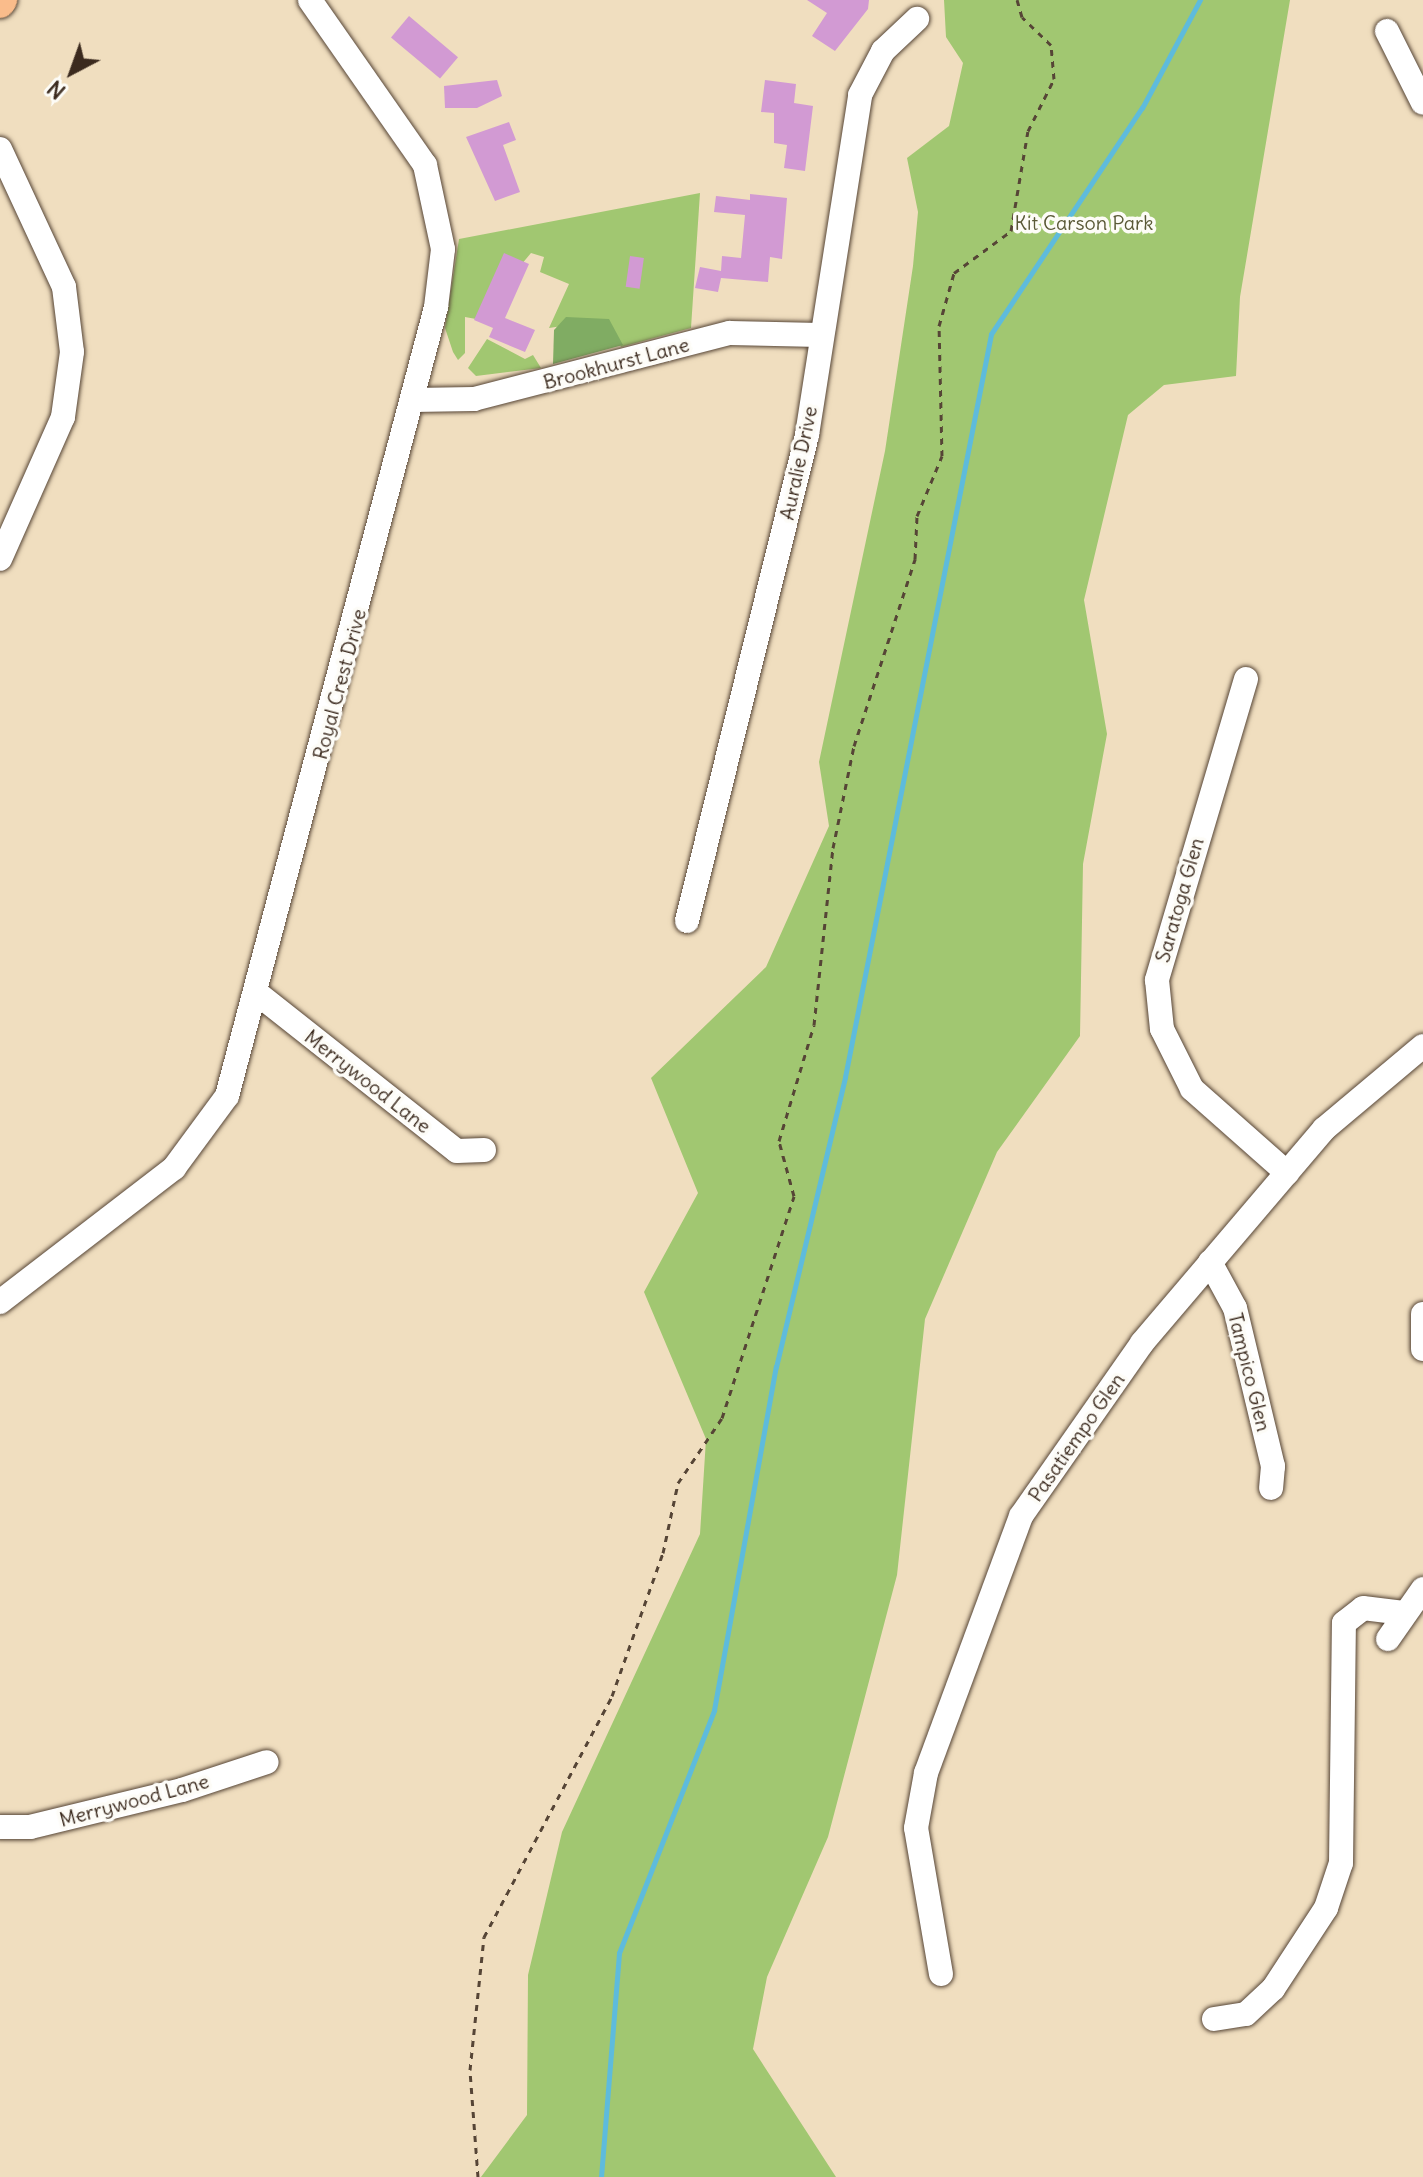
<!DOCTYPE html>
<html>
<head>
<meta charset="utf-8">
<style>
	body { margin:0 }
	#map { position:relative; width:1423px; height:2177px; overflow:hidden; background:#f0debf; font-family:Delius,sans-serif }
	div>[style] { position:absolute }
	.green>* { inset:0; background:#a1c771 }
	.forest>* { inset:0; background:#80ac63 }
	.stream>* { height:5px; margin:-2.5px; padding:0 2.5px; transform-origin:2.5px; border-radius:2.5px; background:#5ebbdc }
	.building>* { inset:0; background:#d29ad3; transform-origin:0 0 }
	.path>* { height:3px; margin-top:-1.5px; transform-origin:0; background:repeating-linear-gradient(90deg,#564536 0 6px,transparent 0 12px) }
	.roads { filter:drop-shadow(0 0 2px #564536) drop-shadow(0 0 2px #564536) }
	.minor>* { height:24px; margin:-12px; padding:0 12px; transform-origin:12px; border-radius:12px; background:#fff }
	.major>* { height:30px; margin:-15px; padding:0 15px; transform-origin:15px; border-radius:15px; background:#fabc8b }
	span { translate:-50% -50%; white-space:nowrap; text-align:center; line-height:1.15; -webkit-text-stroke:7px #fdfcf7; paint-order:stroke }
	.park-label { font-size:20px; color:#5a5937 }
	.street-label { font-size:20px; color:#3b2a1e }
	.north { position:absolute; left:32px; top:32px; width:80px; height:80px; -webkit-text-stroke:6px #fdfcf7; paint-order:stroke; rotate:221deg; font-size:22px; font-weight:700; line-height:32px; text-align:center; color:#3b2a1e }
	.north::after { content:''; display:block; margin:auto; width:28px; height:36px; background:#3b2a1e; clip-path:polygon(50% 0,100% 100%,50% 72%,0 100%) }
</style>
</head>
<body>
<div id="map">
	<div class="green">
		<div style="clip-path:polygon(944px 0,1290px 0,1240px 297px,1236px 376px,1164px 385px,1128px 415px,1084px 600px,1107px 734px,1083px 864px,1080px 1036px,997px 1152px,925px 1319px,897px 1575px,828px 1837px,767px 1977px,753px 2049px,836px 2177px,481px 2177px,527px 2115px,528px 1975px,562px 1832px,700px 1534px,706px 1439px,644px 1292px,698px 1193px,651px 1078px,766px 967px,829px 826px,819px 762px,885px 451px,913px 266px,918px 212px,907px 158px,949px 126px,963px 63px,946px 37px)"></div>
		<div style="clip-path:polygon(700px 193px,691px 328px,621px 347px,608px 319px,549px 328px,569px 284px,540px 272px,544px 257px,531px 253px,476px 319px,465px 317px,465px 353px,458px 360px,453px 352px,445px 328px,459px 239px)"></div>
		<div style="clip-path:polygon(487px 339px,525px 359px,533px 355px,541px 368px,476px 376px,468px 368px)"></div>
	</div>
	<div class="forest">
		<div style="clip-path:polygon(566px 317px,609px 319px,623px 345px,553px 364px,554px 330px)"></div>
	</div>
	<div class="stream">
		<div style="left:601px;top:2177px;width:225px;rotate:-85.4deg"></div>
		<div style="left:619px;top:1953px;width:261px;rotate:-68.6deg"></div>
		<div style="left:714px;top:1710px;width:349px;rotate:-79.8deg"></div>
		<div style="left:776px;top:1367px;width:298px;rotate:-76.6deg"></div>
		<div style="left:845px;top:1077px;width:757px;rotate:-78.88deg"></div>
		<div style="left:991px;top:334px;width:272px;rotate:-56.3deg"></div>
		<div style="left:1142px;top:108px;width:123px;rotate:-61.8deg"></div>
	</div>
	<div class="building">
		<div style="clip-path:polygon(807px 0,869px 0,868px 9px,835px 51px,812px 36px,827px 13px)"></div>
		<div style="left:409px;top:16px;width:64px;height:28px;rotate:40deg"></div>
		<div style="clip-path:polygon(497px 80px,502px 96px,477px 108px,445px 108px,444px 86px)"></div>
		<div style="clip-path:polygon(765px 80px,796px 84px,794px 103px,813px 106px,805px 171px,784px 168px,787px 145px,774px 143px,774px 113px,761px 112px)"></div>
		<div style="clip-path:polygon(509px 122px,516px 140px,503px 145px,520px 192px,495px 201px,466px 137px)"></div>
		<div style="clip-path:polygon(750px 194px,787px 198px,782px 259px,770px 257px,768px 282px,721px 278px,718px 292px,695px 288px,700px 267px,721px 271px,722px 256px,741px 258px,745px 215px,714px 212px,716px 196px,750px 200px)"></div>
		<div style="clip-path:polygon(504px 253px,529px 264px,505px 318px,535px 330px,525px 352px,489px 337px,493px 328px,474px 320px)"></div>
		<div style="left:630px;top:256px;width:14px;height:31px;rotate:8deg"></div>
	</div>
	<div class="path">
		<div style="left:478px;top:2177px;width:107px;rotate:-94.3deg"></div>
		<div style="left:470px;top:2070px;width:134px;rotate:-84deg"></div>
		<div style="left:484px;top:1937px;width:273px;rotate:-62deg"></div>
		<div style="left:612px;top:1696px;width:152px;rotate:-70.4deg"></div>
		<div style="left:663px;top:1553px;width:72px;rotate:-77.9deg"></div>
		<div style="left:678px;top:1483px;width:78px;rotate:-55.9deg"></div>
		<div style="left:722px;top:1418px;width:233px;rotate:-72deg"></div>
		<div style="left:794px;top:1196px;width:57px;rotate:-105.3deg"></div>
		<div style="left:779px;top:1141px;width:121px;rotate:-73.2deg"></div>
		<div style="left:814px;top:1025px;width:178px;rotate:-83.9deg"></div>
		<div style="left:833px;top:848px;width:104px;rotate:-78.4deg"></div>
		<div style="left:854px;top:746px;width:197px;rotate:-71.9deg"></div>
		<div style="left:915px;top:559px;width:43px;rotate:-87.3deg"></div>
		<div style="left:917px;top:516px;width:65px;rotate:-67.4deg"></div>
		<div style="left:942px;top:456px;width:130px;rotate:-91.3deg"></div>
		<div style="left:939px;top:326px;width:55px;rotate:-74.2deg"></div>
		<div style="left:954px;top:273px;width:71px;rotate:-36.4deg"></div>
		<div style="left:1011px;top:231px;width:101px;rotate:-80.4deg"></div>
		<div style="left:1028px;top:131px;width:58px;rotate:-63.4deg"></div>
		<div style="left:1054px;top:79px;width:34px;rotate:-95deg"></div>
		<div style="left:1051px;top:45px;width:40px;rotate:-136deg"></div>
		<div style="left:1022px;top:17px;width:18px;rotate:-106deg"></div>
	</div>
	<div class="roads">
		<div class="minor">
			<div style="left:1387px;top:31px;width:80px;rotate:63.4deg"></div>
			<div style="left:0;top:149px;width:152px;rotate:65.1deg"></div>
			<div style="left:64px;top:287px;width:65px;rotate:83deg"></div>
			<div style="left:72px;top:352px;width:66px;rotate:97.9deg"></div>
			<div style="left:63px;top:417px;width:155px;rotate:113.9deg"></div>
			<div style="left:413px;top:400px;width:61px;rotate:-0.9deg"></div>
			<div style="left:474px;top:399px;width:264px;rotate:-14.5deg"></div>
			<div style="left:730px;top:333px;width:90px;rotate:1.3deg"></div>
			<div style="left:1246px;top:679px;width:314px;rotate:106.5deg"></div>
			<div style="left:1157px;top:980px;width:49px;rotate:84.2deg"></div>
			<div style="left:1162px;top:1029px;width:67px;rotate:63.4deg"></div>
			<div style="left:1192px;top:1089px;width:127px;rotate:41.5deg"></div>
			<div style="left:687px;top:921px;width:501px;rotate:-76.13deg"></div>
			<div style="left:807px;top:435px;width:344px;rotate:-81.1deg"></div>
			<div style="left:860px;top:95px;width:50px;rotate:-62.4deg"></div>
			<div style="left:883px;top:51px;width:47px;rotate:-43.3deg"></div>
			<div style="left:258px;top:994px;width:253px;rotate:38.3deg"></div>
			<div style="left:457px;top:1151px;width:27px;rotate:-2deg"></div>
			<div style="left:1210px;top:1262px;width:52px;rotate:61.5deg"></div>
			<div style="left:1235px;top:1308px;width:163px;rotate:76.5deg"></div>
			<div style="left:1273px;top:1466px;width:22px;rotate:95deg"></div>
			<div style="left:0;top:1302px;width:220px;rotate:-37.6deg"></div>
			<div style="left:174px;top:1168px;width:89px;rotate:-53.6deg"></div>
			<div style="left:227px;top:1096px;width:816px;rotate:-75.16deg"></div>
			<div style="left:436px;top:307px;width:58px;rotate:-83.1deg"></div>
			<div style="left:443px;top:249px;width:86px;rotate:-102.1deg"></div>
			<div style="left:425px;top:165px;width:201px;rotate:-124.9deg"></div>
			<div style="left:1423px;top:1314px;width:35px;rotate:90deg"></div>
			<div style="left:1388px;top:1639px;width:61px;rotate:-55deg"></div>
			<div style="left:0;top:1827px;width:30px"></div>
			<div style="left:30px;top:1827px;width:156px;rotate:-13.7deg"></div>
			<div style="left:182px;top:1790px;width:89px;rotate:-18.2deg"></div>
			<div style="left:941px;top:1974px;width:148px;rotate:-99.7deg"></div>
			<div style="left:916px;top:1828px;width:56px;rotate:-79.7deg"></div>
			<div style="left:926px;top:1773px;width:274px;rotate:-69.7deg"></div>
			<div style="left:1021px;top:1516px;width:211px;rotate:-55deg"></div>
			<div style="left:1142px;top:1343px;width:281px;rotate:-49.6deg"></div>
			<div style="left:1324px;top:1129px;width:129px;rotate:-40deg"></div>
			<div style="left:1214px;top:2019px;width:32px;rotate:-9deg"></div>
			<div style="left:1246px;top:2014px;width:37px;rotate:-43deg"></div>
			<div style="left:1273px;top:1989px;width:97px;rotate:-56.8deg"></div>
			<div style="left:1326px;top:1908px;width:47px;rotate:-71.6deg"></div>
			<div style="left:1341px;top:1863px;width:240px;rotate:-89.3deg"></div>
			<div style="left:1344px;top:1623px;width:24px;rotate:-38deg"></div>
			<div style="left:1363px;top:1608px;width:41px;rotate:7deg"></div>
		</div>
		<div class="major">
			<div style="left:0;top:3px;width:4px;rotate:-56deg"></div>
		</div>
	</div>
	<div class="park-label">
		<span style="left:1084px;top:222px">Kit Carson Park</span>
	</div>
	<div class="street-label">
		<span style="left:616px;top:363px;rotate:-15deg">Brookhurst Lane</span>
		<span style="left:798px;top:463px;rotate:-78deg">Auralie Drive</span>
		<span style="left:339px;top:684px;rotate:-75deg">Royal Crest Drive</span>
		<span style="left:1179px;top:900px;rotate:-74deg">Saratoga Glen</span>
		<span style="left:368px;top:1081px;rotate:38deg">Merrywood Lane</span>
		<span style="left:1250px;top:1372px;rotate:76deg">Tampico Glen</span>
		<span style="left:1076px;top:1437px;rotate:-55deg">Pasatiempo Glen</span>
		<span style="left:134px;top:1800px;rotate:-15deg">Merrywood Lane</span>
	</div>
	<div class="north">N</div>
</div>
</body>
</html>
